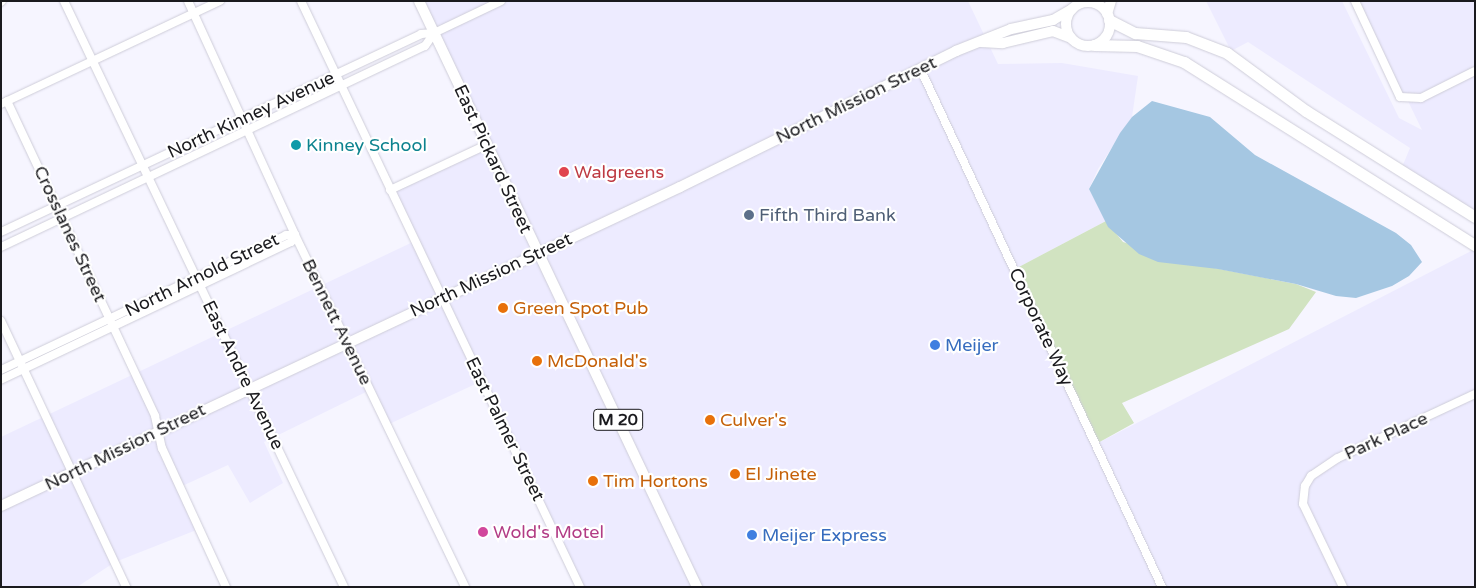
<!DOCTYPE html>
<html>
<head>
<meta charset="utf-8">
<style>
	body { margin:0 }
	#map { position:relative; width:1476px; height:588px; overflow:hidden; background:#f6f5ff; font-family:"Varela Round",sans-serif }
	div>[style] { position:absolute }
	.built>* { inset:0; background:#edebff }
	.green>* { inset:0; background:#d1e3c1 }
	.water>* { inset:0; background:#a5c7e2 }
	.roads { filter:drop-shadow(0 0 1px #cecdd9) drop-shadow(0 0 1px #cecdd9) }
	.minor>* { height:8px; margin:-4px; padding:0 4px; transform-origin:4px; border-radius:4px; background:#fff }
	.major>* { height:10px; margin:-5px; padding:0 5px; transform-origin:5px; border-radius:5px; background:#fff }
	.major>.ring { margin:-5px; padding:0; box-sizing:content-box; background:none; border:10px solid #fff; border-radius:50% }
	.highway>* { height:11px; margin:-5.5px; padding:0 5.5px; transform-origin:5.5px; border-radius:5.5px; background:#fff }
	.dots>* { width:14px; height:14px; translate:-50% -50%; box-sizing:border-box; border:2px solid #fff; border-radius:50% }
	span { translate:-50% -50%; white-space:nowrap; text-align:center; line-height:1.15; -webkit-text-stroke:4.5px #fff; paint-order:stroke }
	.shield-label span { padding:1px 4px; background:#fff; border:1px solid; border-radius:4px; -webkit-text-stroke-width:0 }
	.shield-label { font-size:16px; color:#1a1a1e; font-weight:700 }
	.street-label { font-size:18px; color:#1a1a1e }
	.culture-label { font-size:18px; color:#0d838f }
	.left { translate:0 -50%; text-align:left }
	.health-label { font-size:18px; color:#be3a42 }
	.service-label { font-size:18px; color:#4e5e75 }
	.food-label { font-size:18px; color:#c56008 }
	.shop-label { font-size:18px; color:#366cbe }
	.hotel-label { font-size:18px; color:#b23c85 }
	.frame { position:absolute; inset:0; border:2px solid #1a1a1e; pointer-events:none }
</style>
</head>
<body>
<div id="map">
	<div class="built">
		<div style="clip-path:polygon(419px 1px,968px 1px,998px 64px,1062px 63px,1138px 76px,1132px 117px,1098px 169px,1089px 189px,1106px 221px,1013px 270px,1096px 444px,1475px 249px,1475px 587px,580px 587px,482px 381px,387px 425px,370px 390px,264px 442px,283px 483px,250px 503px,228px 465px,180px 487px,199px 529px,115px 562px,77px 587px,1px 587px,1px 437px,415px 241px,390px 190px,486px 145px)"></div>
		<div style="clip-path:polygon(1206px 1px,1342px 1px,1399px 118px,1422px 130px,1407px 99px,1400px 97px,1355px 1px,1475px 1px,1475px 213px,1400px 172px,1410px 148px,1248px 42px,1231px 51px)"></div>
	</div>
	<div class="green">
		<div style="clip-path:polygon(1106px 221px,1123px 242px,1199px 265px,1296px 284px,1316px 292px,1289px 329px,1122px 403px,1134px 423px,1096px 444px,1013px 270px)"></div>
	</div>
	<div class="water">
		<div style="clip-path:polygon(1152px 101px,1210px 117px,1255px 155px,1396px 233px,1411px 245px,1422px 262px,1409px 276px,1392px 286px,1356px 298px,1336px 296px,1296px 284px,1218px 269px,1158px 262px,1139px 254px,1108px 227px,1089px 189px,1120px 133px,1132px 117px)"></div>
	</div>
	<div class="roads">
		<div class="minor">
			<div style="left:64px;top:1px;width:649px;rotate:64.46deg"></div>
			<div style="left:188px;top:1px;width:257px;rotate:65.4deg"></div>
			<div style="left:295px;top:235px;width:391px;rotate:64.2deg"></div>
			<div style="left:301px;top:1px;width:649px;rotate:64.54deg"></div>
			<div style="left:1355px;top:1px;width:106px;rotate:64.9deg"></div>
			<div style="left:1400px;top:97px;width:21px;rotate:3deg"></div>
			<div style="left:1421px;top:98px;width:60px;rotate:-26.6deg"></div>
			<div style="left:1px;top:2px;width:1px;rotate:-45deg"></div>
			<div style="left:920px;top:68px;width:573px;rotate:65deg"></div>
			<div style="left:7px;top:101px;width:348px;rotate:64.8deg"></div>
			<div style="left:155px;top:416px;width:33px;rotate:78deg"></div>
			<div style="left:162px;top:448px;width:153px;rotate:65.3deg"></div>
			<div style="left:1px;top:104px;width:242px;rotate:-25.2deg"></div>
			<div style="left:390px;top:190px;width:106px;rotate:-25.1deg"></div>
			<div style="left:1px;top:232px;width:464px;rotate:-25.2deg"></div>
			<div style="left:421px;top:34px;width:13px;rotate:-4deg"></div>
			<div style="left:434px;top:33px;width:74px;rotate:-25.5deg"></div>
			<div style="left:1px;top:247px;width:469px;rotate:-25.4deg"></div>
			<div style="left:425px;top:46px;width:16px;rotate:-55deg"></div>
			<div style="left:1px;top:321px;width:294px;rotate:64.8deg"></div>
			<div style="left:1px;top:370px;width:315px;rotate:-25.3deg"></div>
			<div style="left:286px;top:235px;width:9px"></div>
			<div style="left:295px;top:235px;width:8px;rotate:120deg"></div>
			<div style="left:291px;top:242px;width:321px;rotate:154.6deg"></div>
			<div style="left:1343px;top:587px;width:92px;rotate:-115.7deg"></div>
			<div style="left:1303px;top:504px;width:18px;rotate:-84deg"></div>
			<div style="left:1305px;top:486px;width:12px;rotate:-59deg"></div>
			<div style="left:1311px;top:476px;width:32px;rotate:-34deg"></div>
			<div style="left:1338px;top:458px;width:151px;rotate:-25deg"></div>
		</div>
		<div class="major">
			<div style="left:419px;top:1px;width:649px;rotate:64.62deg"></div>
			<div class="ring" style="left:1066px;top:2px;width:34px;height:34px"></div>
			<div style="left:1107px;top:14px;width:14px;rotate:-73deg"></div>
			<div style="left:981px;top:42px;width:22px;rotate:3deg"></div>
			<div style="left:1003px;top:43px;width:51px;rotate:-13.5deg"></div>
			<div style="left:1053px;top:31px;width:19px;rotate:21deg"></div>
			<div style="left:1px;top:506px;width:750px;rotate:-25.16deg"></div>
			<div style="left:680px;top:187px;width:308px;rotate:-26.2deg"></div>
			<div style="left:956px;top:51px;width:59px;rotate:-21.8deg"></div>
			<div style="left:1011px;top:29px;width:43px;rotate:-12.1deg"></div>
			<div style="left:1053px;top:20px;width:22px;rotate:-30deg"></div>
		</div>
		<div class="highway">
			<div style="left:1109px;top:20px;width:29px;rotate:27deg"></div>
			<div style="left:1135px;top:33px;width:51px;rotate:4.5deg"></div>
			<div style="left:1186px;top:37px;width:44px;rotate:21.3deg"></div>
			<div style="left:1227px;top:53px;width:98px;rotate:36.3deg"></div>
			<div style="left:1306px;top:111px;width:199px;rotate:32.1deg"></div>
			<div style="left:1094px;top:45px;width:43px;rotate:1.3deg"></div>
			<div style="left:1137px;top:46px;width:50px;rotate:18.8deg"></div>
			<div style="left:1184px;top:62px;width:344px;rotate:32.2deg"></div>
		</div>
	</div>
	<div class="dots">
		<div style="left:296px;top:145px;background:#0f9aa8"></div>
		<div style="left:564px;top:172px;background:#e0444e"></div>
		<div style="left:749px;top:215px;background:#5c6f8a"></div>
		<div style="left:503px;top:308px;background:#e8710a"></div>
		<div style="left:935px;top:345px;background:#3f7fe0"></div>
		<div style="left:537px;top:361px;background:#e8710a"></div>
		<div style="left:710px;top:420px;background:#e8710a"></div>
		<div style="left:735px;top:474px;background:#e8710a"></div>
		<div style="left:593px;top:481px;background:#e8710a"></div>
		<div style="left:483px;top:532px;background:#d1479c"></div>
		<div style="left:752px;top:535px;background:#3f7fe0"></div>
	</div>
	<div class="shield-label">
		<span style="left:618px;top:420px">M 20</span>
	</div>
	<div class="street-label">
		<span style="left:856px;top:100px;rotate:-26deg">North Mission Street</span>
		<span style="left:251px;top:115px;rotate:-25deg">North Kinney Avenue</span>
		<span style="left:493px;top:159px;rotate:65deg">East Pickard Street</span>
		<span style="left:70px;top:234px;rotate:65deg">Crosslanes Street</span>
		<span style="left:202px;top:275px;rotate:-26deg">North Arnold Street</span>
		<span style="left:491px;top:275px;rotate:-25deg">North Mission Street</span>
		<span style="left:337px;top:322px;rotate:64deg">Bennett Avenue</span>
		<span style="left:1041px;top:327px;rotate:65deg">Corporate Way</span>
		<span style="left:243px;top:375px;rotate:64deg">East Andre Avenue</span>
		<span style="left:505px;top:429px;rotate:64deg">East Palmer Street</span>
		<span style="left:1386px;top:436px;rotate:-25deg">Park Place</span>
		<span style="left:125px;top:447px;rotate:-26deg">North Mission Street</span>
	</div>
	<div class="culture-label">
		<span class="left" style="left:306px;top:145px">Kinney School</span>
	</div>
	<div class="health-label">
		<span class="left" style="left:574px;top:172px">Walgreens</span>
	</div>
	<div class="service-label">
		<span class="left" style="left:759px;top:215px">Fifth Third Bank</span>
	</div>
	<div class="food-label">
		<span class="left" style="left:513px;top:308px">Green Spot Pub</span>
		<span class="left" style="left:547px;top:361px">McDonald's</span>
		<span class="left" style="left:720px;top:420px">Culver's</span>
		<span class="left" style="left:745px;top:474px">El Jinete</span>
		<span class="left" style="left:603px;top:481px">Tim Hortons</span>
	</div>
	<div class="shop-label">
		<span class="left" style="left:945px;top:345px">Meijer</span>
		<span class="left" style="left:762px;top:535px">Meijer Express</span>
	</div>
	<div class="hotel-label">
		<span class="left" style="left:493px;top:532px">Wold's Motel</span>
	</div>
	<div class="frame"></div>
</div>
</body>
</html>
